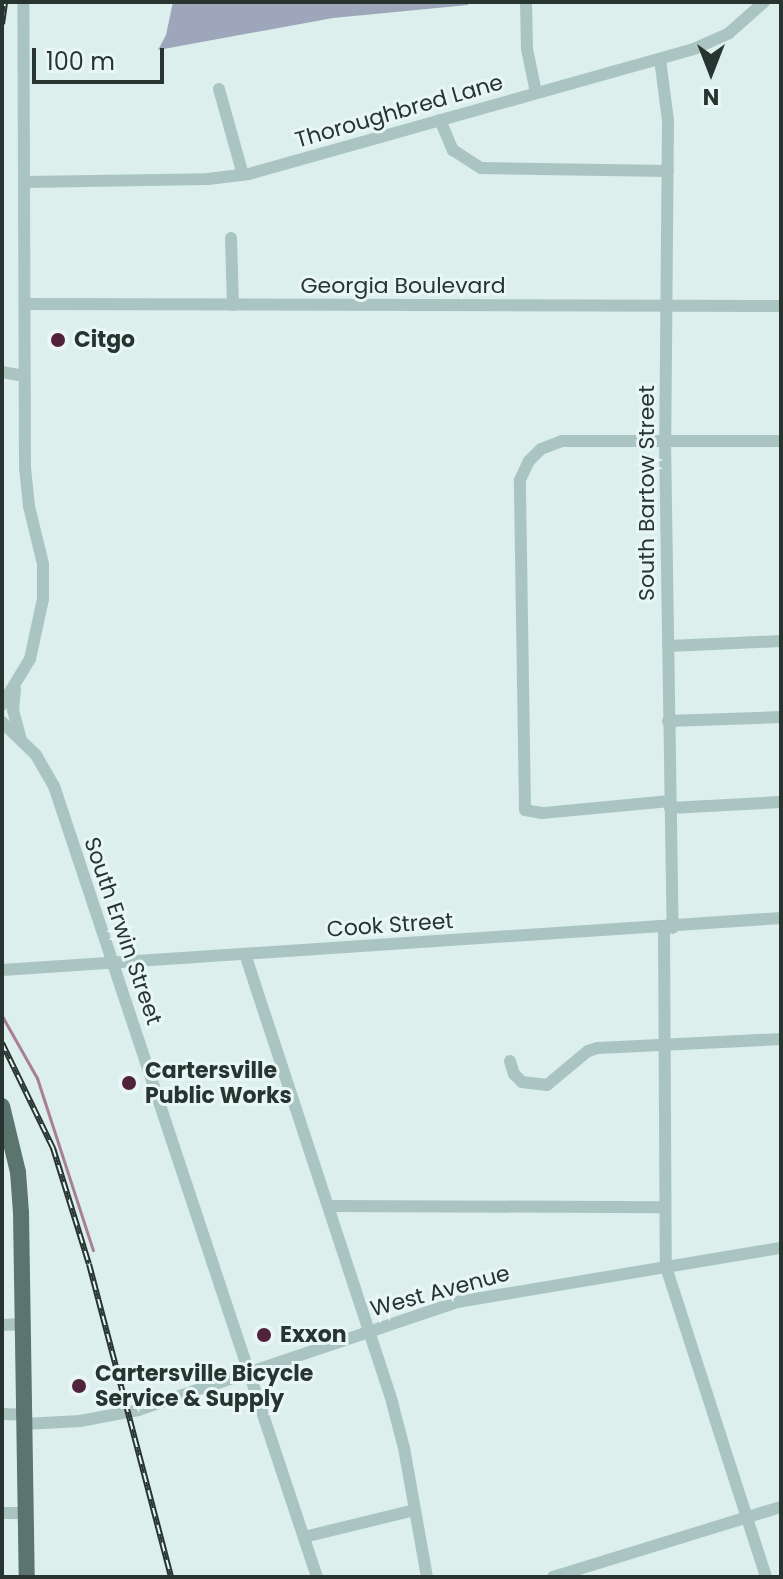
<!DOCTYPE html>
<html>
<head>
<meta charset="utf-8">
<style>
	body { margin:0 }
	#map { position:relative; width:783px; height:1579px; overflow:hidden; background:#dcefed; font-family:Poppins,sans-serif }
	div>[style] { position:absolute }
	.green>* { inset:0; background:#9ea6bc }
	.stream>* { height:3px; margin:-1.5px; padding:0 1.5px; transform-origin:1.5px; border-radius:1.5px; background:#a87f96 }
	.minor>* { height:12px; margin:-6px; padding:0 6px; transform-origin:6px; border-radius:6px; background:#aac5c1 }
	.major>* { height:16px; margin:-8px; padding:0 8px; transform-origin:8px; border-radius:8px; background:#5b746d }
	.rail>* { height:6px; margin-top:-3px; transform-origin:0; background:repeating-linear-gradient(90deg,#e8f7f6 0 9px,#283430 0 18px); box-sizing:border-box; border-block:2px solid #283430 }
	.dots>* { width:22px; height:22px; translate:-50% -50%; box-sizing:border-box; border:4px solid #e8f7f6; border-radius:50% }
	span { translate:-50% -50%; white-space:nowrap; text-align:center; line-height:1.15; -webkit-text-stroke:6px #e8f7f6; paint-order:stroke }
	.street-label { font-size:22px; color:#283430 }
	.poi-label { font-size:22px; color:#283430; font-weight:700 }
	.left { translate:0 -50%; text-align:left }
	.frame { position:absolute; inset:0; border:4px solid #283430; pointer-events:none }
	.north { position:absolute; left:671px; top:32px; width:80px; height:80px; -webkit-text-stroke:6px #e8f7f6; paint-order:stroke; rotate:180deg; font-size:22px; font-weight:700; line-height:32px; text-align:center; color:#283430 }
	.north::after { content:''; display:block; margin:auto; width:28px; height:36px; background:#283430; clip-path:polygon(50% 0,100% 100%,50% 72%,0 100%) }
	.scale { position:absolute; left:32px; top:48px; width:132px; height:36px; box-sizing:border-box; border:4px solid #283430; border-top:0; padding-left:10px; font-size:24px; line-height:28px; white-space:nowrap; color:#283430; -webkit-text-stroke:6px #e8f7f6; paint-order:stroke }
</style>
</head>
<body>
<div id="map">
	<div class="green">
		<div style="clip-path:polygon(173px 2px,468px 2px,468px 5px,333px 18px,158px 50px,166px 35px)"></div>
	</div>
	<div class="stream">
		<div style="left:2px;top:1016px;width:71px;rotate:60.6deg"></div>
		<div style="left:37px;top:1078px;width:181px;rotate:72deg"></div>
	</div>
	<div class="minor">
		<div style="left:526px;top:2px;width:47px;rotate:88.8deg"></div>
		<div style="left:527px;top:49px;width:45px;rotate:78.4deg"></div>
		<div style="left:660px;top:59px;width:63px;rotate:82.6deg"></div>
		<div style="left:668px;top:121px;width:320px;rotate:90.5deg"></div>
		<div style="left:665px;top:441px;width:487px;rotate:89.1deg"></div>
		<div style="left:219px;top:89px;width:89px;rotate:74.4deg"></div>
		<div style="left:440px;top:120px;width:33px;rotate:67deg"></div>
		<div style="left:453px;top:150px;width:33px;rotate:33deg"></div>
		<div style="left:481px;top:168px;width:187px;rotate:0.9deg"></div>
		<div style="left:25px;top:182px;width:183px;rotate:-0.9deg"></div>
		<div style="left:208px;top:179px;width:41px;rotate:-7deg"></div>
		<div style="left:249px;top:174px;width:464px;rotate:-15.7deg"></div>
		<div style="left:696px;top:48px;width:36px;rotate:-24deg"></div>
		<div style="left:729px;top:33px;width:47px;rotate:-41.5deg"></div>
		<div style="left:231px;top:238px;width:67px;rotate:88.3deg"></div>
		<div style="left:25px;top:304px;width:756px;rotate:0.15deg"></div>
		<div style="left:2px;top:372px;width:22px;rotate:10deg"></div>
		<div style="left:668px;top:646px;width:113px;rotate:-2.5deg"></div>
		<div style="left:15px;top:689px;width:21px;rotate:95deg"></div>
		<div style="left:13px;top:710px;width:28px;rotate:75deg"></div>
		<div style="left:2px;top:705px;width:54px;rotate:-58.7deg"></div>
		<div style="left:30px;top:659px;width:61px;rotate:-77.8deg"></div>
		<div style="left:43px;top:599px;width:35px;rotate:-90deg"></div>
		<div style="left:43px;top:564px;width:60px;rotate:-103.6deg"></div>
		<div style="left:29px;top:506px;width:38px;rotate:-96deg"></div>
		<div style="left:25px;top:468px;width:466px;rotate:-90.2deg"></div>
		<div style="left:668px;top:721px;width:113px;rotate:-2deg"></div>
		<div style="left:2px;top:722px;width:47px;rotate:44.1deg"></div>
		<div style="left:36px;top:755px;width:36px;rotate:60deg"></div>
		<div style="left:54px;top:786px;width:834px;rotate:71.61deg"></div>
		<div style="left:670px;top:801px;width:129px;rotate:174.6deg"></div>
		<div style="left:542px;top:813px;width:17px;rotate:-170deg"></div>
		<div style="left:525px;top:810px;width:330px;rotate:-90.9deg"></div>
		<div style="left:520px;top:480px;width:21px;rotate:-65deg"></div>
		<div style="left:529px;top:461px;width:17px;rotate:-45deg"></div>
		<div style="left:541px;top:449px;width:22px;rotate:-21deg"></div>
		<div style="left:562px;top:441px;width:219px"></div>
		<div style="left:670px;top:808px;width:111px;rotate:-3.1deg"></div>
		<div style="left:664px;top:928px;width:339px;rotate:89.7deg"></div>
		<div style="left:666px;top:1267px;width:326px;rotate:72.1deg"></div>
		<div style="left:245px;top:954px;width:472px;rotate:71.8deg"></div>
		<div style="left:392px;top:1402px;width:48px;rotate:75.4deg"></div>
		<div style="left:404px;top:1448px;width:131px;rotate:79.9deg"></div>
		<div style="left:2px;top:970px;width:781px;rotate:-3.82deg"></div>
		<div style="left:510px;top:1061px;width:14px;rotate:73deg"></div>
		<div style="left:514px;top:1074px;width:11px;rotate:45deg"></div>
		<div style="left:522px;top:1082px;width:25px;rotate:7deg"></div>
		<div style="left:547px;top:1085px;width:53px;rotate:-39.7deg"></div>
		<div style="left:588px;top:1051px;width:10px;rotate:-17deg"></div>
		<div style="left:598px;top:1048px;width:183px;rotate:-2.8deg"></div>
		<div style="left:330px;top:1206px;width:334px;rotate:0.2deg"></div>
		<div style="left:2px;top:1325px;width:21px;rotate:-3deg"></div>
		<div style="left:2px;top:1414px;width:23px;rotate:2deg"></div>
		<div style="left:25px;top:1424px;width:55px;rotate:-3.1deg"></div>
		<div style="left:80px;top:1421px;width:59px;rotate:-10.7deg"></div>
		<div style="left:138px;top:1410px;width:337px;rotate:-18.7deg"></div>
		<div style="left:457px;top:1302px;width:328px;rotate:-9.5deg"></div>
		<div style="left:2px;top:1513px;width:24px"></div>
		<div style="left:304px;top:1537px;width:114px;rotate:-13.7deg"></div>
		<div style="left:553px;top:1577px;width:239px;rotate:-17.1deg"></div>
	</div>
	<div class="major">
		<div style="left:2px;top:1106px;width:68px;rotate:76.4deg"></div>
		<div style="left:18px;top:1172px;width:41px;rotate:85.8deg"></div>
		<div style="left:21px;top:1213px;width:364px;rotate:89.1deg"></div>
	</div>
	<div class="rail">
		<div style="left:2px;top:24px;width:22px;rotate:-82deg"></div>
		<div style="left:2px;top:1043px;width:117px;rotate:64.1deg"></div>
		<div style="left:53px;top:1148px;width:121px;rotate:72.8deg"></div>
		<div style="left:89px;top:1264px;width:324px;rotate:75.3deg"></div>
	</div>
	<div class="dots">
		<div style="left:58px;top:340px;background:#50233b"></div>
		<div style="left:129px;top:1083px;background:#50233b"></div>
		<div style="left:264px;top:1335px;background:#50233b"></div>
		<div style="left:79px;top:1386px;background:#50233b"></div>
	</div>
	<div class="street-label">
		<span style="left:399px;top:111px;rotate:-16deg">Thoroughbred Lane</span>
		<span style="left:403px;top:286px">Georgia Boulevard</span>
		<span style="left:647px;top:493px;rotate:-90deg">South Bartow Street</span>
		<span style="left:390px;top:925px;rotate:-4deg">Cook Street</span>
		<span style="left:123px;top:931px;rotate:71deg">South Erwin Street</span>
		<span style="left:440px;top:1291px;rotate:-15deg">West Avenue</span>
	</div>
	<div class="poi-label">
		<span class="left" style="left:74px;top:340px">Citgo</span>
		<span class="left" style="left:145px;top:1083px">Cartersville<br>Public Works</span>
		<span class="left" style="left:280px;top:1335px">Exxon</span>
		<span class="left" style="left:95px;top:1386px">Cartersville Bicycle<br>Service &amp; Supply</span>
	</div>
	<div class="frame"></div>
	<div class="north">N</div>
	<div class="scale">100 m</div>
</div>
</body>
</html>
